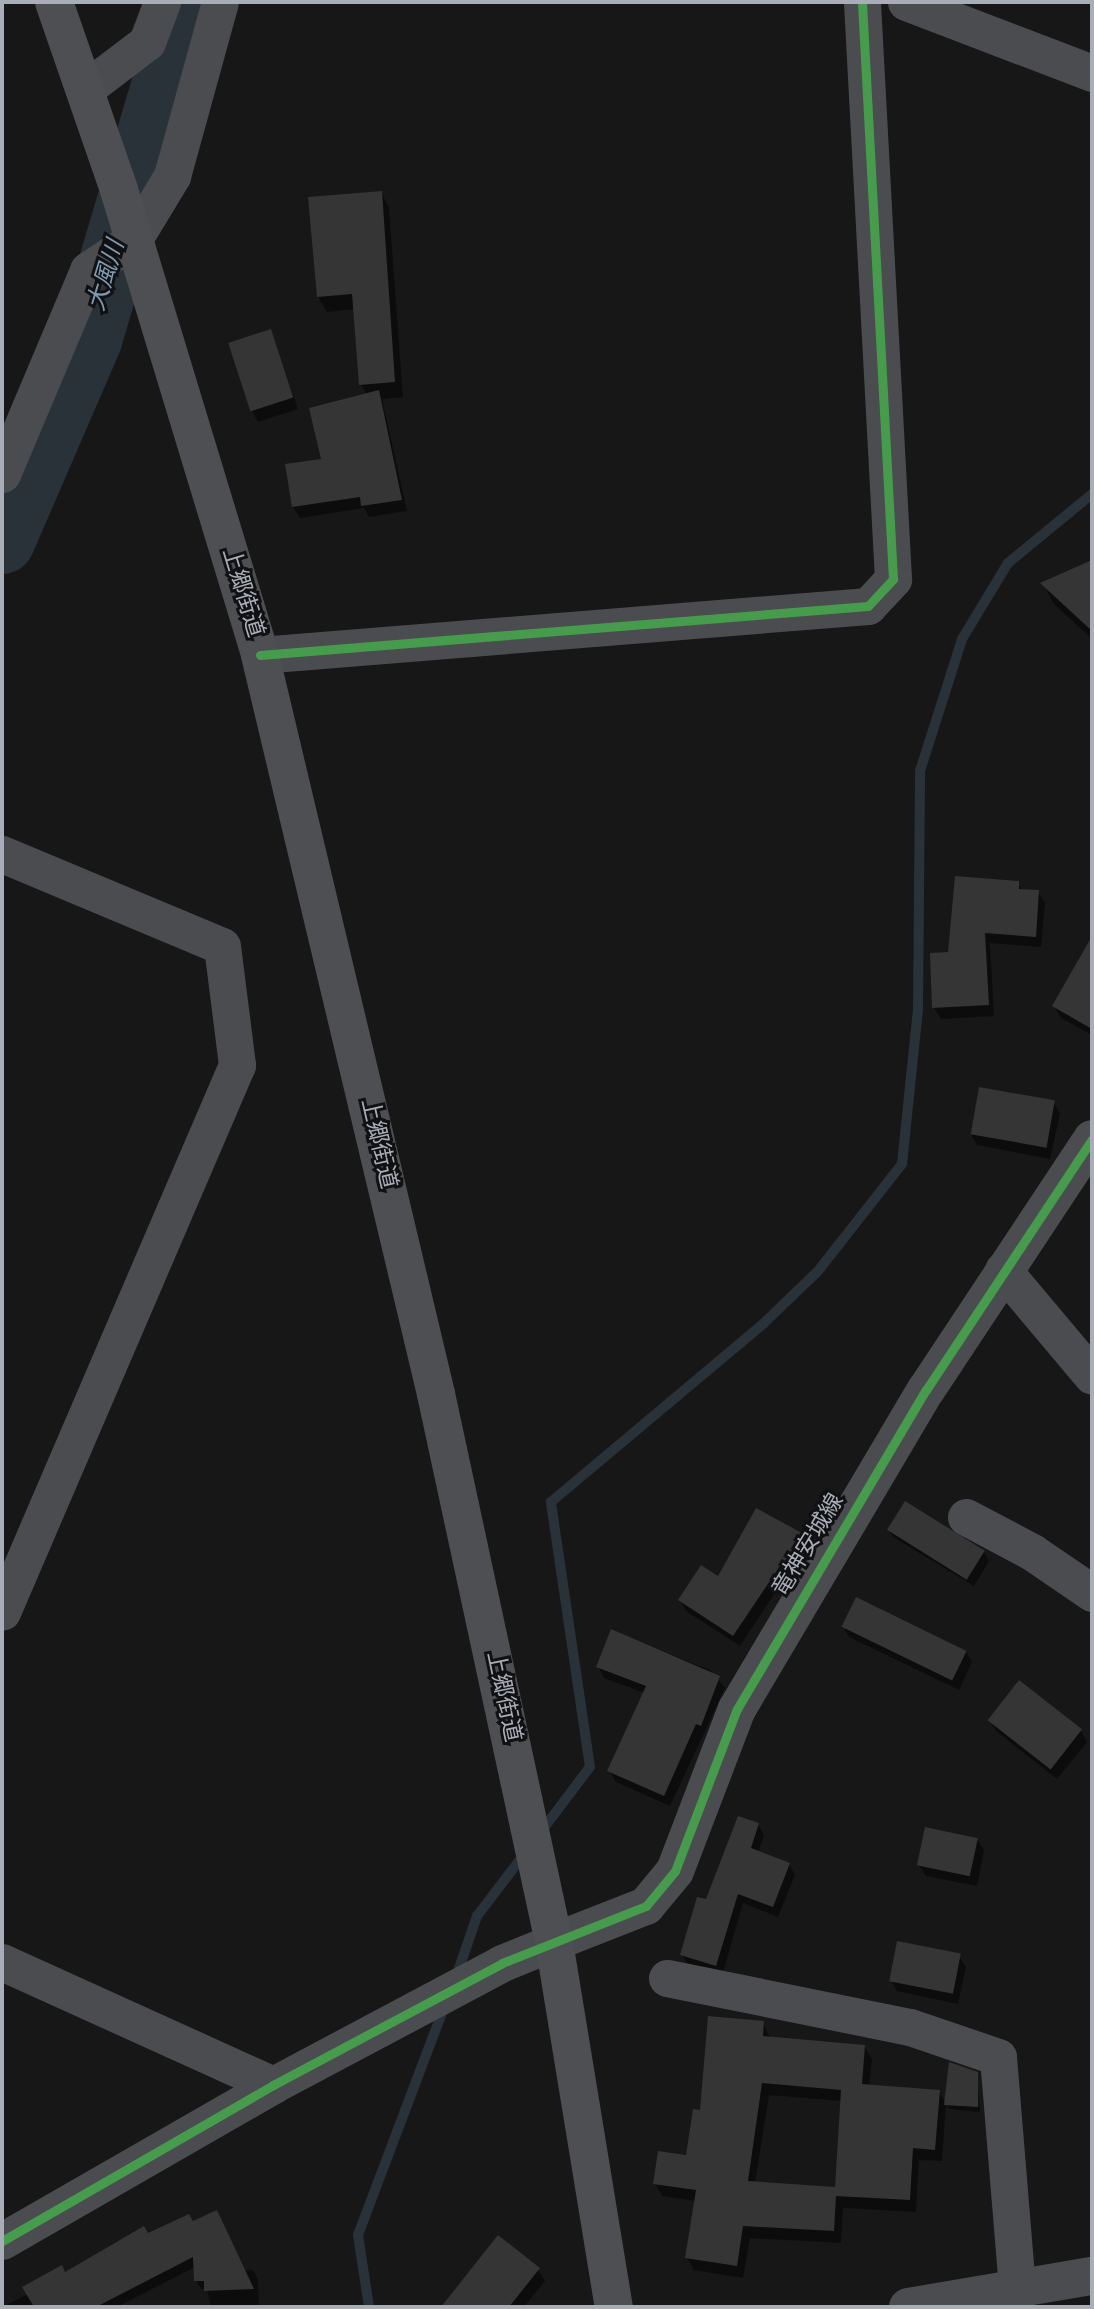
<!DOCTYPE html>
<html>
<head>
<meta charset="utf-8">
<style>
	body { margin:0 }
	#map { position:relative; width:1094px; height:2309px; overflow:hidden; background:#171717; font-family:Overpass,"Noto Sans JP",sans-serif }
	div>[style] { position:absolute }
	.shadow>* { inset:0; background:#0007 }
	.stream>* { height:10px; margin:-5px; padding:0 5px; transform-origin:5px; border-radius:5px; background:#2a3239 }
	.river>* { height:66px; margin:-33px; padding:0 33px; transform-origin:33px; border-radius:33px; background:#2a3239 }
	.building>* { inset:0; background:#353536; transform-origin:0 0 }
	.minor>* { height:37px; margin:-18.5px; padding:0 18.5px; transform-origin:18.5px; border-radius:18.5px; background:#4b4c50 }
	.tertiary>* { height:38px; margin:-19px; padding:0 19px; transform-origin:19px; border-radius:19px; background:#4b4c50 }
	.primary>* { height:38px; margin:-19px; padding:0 19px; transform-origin:19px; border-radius:19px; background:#4d4f52 }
	.cycleway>* { height:9px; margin:-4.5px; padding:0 4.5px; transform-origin:4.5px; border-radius:4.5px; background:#469c4c }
	span { translate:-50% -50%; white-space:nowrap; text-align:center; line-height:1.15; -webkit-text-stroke:6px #111113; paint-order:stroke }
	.street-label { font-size:23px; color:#a8adb8 }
	.water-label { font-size:24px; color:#7f9bb3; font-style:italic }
	.frame { position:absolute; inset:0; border:4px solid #a8adb8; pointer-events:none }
</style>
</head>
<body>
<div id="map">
	<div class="shadow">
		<div style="clip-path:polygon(381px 192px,389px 208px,403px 397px,382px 399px,407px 511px,369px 517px,364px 508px,300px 518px,293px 507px,367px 395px,361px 384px,355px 309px,327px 312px,318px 297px)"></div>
		<div style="clip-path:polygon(270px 331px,298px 409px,258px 422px,252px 411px)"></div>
		<div style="clip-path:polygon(1092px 562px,1092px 639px,1054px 604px,1043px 583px)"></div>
		<div style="clip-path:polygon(1018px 883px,1023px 891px,1038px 892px,1045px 903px,1041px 947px,990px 943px,994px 1016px,941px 1019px,934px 1008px,950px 954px)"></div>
		<div style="clip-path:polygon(1079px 962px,1092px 969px,1092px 1035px,1061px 1018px,1054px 1006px)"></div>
		<div style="clip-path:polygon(1054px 1103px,1060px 1114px,1050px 1159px,977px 1145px,971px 1134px)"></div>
		<div style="clip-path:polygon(888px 1529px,984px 1552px,989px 1561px,974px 1586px,893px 1537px)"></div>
		<div style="clip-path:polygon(810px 1540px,816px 1551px,799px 1583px,786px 1576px,740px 1646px,686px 1611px,680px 1600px)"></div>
		<div style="clip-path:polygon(843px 1626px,966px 1651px,972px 1662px,959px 1690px,849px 1637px)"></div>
		<div style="clip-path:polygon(612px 1631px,710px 1670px,725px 1688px,670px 1806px,616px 1782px,609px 1770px,645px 1693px,604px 1678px,598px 1666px)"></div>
		<div style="clip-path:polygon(989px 1720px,1081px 1731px,1087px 1742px,1057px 1779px,996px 1731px)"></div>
		<div style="clip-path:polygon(758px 1824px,764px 1835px,758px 1852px,789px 1864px,795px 1875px,778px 1917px,743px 1903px,722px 1976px,688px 1965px,682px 1955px)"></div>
		<div style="clip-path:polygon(977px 1839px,984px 1850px,977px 1886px,926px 1876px,919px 1865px)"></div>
		<div style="clip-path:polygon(959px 1956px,966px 1967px,958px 2004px,897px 1991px,891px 1980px)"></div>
		<div style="clip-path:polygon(evenodd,763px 2023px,770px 2038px,864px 2046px,872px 2059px,869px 2086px,939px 2091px,946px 2104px,942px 2161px,919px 2160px,916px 2212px,843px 2208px,841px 2243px,750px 2238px,743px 2278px,694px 2270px,687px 2258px,696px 2201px,662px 2196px,655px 2183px,687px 2157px,701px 2112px,763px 2023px,769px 2095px,842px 2101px,836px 2189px,755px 2183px,769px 2095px)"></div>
		<div style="clip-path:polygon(977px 2074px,980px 2112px,949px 2109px,946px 2104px)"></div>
		<div style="clip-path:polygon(193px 2223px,244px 2270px,253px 2270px,258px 2279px,259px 2307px,211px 2307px,207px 2289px,201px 2289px,196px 2280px,195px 2267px,117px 2307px,2px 2307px,147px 2235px)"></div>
		<div style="clip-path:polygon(538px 2270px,545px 2281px,524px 2307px,451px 2307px,448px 2301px)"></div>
	</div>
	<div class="stream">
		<div style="left:540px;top:1833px;width:83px;rotate:-52.9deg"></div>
		<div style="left:590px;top:1767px;width:268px;rotate:-98.4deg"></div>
		<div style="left:551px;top:1502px;width:277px;rotate:-40deg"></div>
		<div style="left:763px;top:1324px;width:76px;rotate:-43.9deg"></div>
		<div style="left:818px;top:1271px;width:136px;rotate:-51.9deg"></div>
		<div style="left:902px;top:1164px;width:157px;rotate:-84.1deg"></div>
		<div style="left:918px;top:1008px;width:237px;rotate:-89.5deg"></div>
		<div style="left:920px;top:771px;width:139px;rotate:-72.3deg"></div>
		<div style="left:962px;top:639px;width:89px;rotate:-58.8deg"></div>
		<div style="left:1008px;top:563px;width:109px;rotate:-39.4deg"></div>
		<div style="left:456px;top:1977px;width:65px;rotate:-71deg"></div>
		<div style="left:477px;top:1916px;width:81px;rotate:-52.6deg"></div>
		<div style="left:369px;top:2307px;width:73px;rotate:-98.7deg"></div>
		<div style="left:358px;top:2235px;width:246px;rotate:-69.3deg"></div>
	</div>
	<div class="river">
		<div style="left:2px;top:541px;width:219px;rotate:-66.6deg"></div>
		<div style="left:89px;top:340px;width:352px;rotate:-73.5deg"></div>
	</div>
	<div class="building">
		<div style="clip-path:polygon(382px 191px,395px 382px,359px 385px,352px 294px,317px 297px,308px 197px)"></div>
		<div style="left:271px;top:329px;width:72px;height:45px;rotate:72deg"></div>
		<div style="clip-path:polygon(379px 390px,402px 500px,361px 506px,360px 497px,292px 507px,285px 464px,321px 459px,309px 408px)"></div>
		<div style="clip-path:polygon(1092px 560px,1092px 631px,1040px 583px)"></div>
		<div style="clip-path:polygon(955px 876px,1019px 881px,1019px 889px,1039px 890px,1036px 937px,985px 933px,989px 1005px,932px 1008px,930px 953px,948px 952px)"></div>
		<div style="clip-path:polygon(1092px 936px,1092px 1029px,1052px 1006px)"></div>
		<div style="left:979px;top:1087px;width:77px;height:48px;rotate:10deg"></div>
		<div style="left:905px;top:1501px;width:94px;height:34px;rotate:32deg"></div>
		<div style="clip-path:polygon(756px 1508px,811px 1538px,792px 1573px,780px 1566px,733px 1636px,678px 1600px,701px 1565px,718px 1576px)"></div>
		<div style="left:856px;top:1597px;width:123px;height:33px;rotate:26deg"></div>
		<div style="clip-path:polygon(611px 1629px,720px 1676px,701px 1726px,696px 1724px,664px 1796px,607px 1771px,646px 1686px,596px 1667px)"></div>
		<div style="left:1019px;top:1680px;width:80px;height:51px;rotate:38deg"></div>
		<div style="clip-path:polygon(738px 1816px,759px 1823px,751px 1848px,790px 1863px,773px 1907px,738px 1894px,716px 1966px,680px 1955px,697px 1897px,706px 1899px)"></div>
		<div style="left:925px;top:1827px;width:54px;height:39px;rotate:12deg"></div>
		<div style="left:897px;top:1941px;width:65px;height:41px;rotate:11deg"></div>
		<div style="clip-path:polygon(evenodd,708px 2016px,764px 2021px,763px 2036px,865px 2045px,862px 2084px,940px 2090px,935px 2150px,913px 2148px,910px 2200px,836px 2196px,834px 2231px,743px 2226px,737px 2266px,685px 2258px,696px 2190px,653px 2184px,658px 2151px,686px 2155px,693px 2109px,700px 2110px,708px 2016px,762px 2083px,841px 2090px,835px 2187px,748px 2181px,762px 2083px)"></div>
		<div style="clip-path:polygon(949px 2062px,978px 2072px,978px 2107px,944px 2105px)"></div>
		<div style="clip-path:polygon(217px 2210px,254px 2289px,204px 2291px,204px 2281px,194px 2281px,193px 2257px,96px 2307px,34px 2307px,22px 2287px,62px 2265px,65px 2272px,144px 2226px,148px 2233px,189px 2214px,193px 2221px)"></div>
		<div style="clip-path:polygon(498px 2235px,540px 2268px,509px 2307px,441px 2307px)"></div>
	</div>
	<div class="minor">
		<div style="left:906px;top:2px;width:199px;rotate:20.9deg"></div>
		<div style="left:84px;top:90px;width:79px;rotate:-37.3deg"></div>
		<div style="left:147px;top:42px;width:43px;rotate:-69.4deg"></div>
		<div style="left:2px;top:474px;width:221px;rotate:-67.1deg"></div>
		<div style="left:88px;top:270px;width:55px;rotate:-34deg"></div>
		<div style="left:134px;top:239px;width:74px;rotate:-58.9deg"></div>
		<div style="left:172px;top:176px;width:180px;rotate:-74.6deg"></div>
		<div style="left:260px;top:655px;width:610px;rotate:-4.61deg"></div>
		<div style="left:868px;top:606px;width:37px;rotate:-47deg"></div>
		<div style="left:893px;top:579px;width:578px;rotate:-93.08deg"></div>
		<div style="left:2px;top:854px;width:238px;rotate:22.7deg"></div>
		<div style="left:222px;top:946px;width:120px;rotate:82.8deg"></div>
		<div style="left:237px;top:1065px;width:595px;rotate:113.25deg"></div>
		<div style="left:1003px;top:1270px;width:138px;rotate:50deg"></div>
		<div style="left:966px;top:1517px;width:75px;rotate:27.9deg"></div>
		<div style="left:1032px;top:1552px;width:73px;rotate:34.3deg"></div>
		<div style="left:2px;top:1962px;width:298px;rotate:24.4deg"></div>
		<div style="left:667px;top:1978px;width:248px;rotate:11.4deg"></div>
		<div style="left:910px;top:2027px;width:93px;rotate:18.8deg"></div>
		<div style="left:998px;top:2057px;width:233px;rotate:85.3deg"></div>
		<div style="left:2px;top:2241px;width:313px;rotate:-29.9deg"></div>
		<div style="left:273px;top:2085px;width:259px;rotate:-28deg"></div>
		<div style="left:502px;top:1963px;width:56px;rotate:-22deg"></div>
	</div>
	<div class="tertiary">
		<div style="left:554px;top:1942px;width:99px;rotate:-21.4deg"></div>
		<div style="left:646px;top:1906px;width:45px;rotate:-50.4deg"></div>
		<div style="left:675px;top:1871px;width:173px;rotate:-69.1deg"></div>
		<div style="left:737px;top:1709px;width:371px;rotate:-59.4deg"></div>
		<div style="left:926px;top:1390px;width:301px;rotate:-56.5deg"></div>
		<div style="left:908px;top:2307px;width:187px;rotate:-9.6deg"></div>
	</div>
	<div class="primary">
		<div style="left:54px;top:2px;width:199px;rotate:70.9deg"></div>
		<div style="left:119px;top:190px;width:486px;rotate:73.1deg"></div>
		<div style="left:260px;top:655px;width:760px;rotate:76.6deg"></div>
		<div style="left:436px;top:1394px;width:561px;rotate:77.85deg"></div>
		<div style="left:554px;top:1942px;width:370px;rotate:80.7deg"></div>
	</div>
	<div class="cycleway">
		<div style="left:260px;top:655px;width:610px;rotate:-4.61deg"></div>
		<div style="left:868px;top:606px;width:37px;rotate:-47deg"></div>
		<div style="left:893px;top:579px;width:578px;rotate:-93.08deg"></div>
		<div style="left:2px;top:2241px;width:313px;rotate:-29.9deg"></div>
		<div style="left:273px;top:2085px;width:259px;rotate:-28deg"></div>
		<div style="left:502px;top:1963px;width:155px;rotate:-21.6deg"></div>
		<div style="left:646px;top:1906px;width:45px;rotate:-50.4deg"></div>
		<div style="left:675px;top:1871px;width:173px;rotate:-69.1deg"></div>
		<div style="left:737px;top:1709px;width:371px;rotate:-59.4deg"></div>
		<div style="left:926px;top:1390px;width:301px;rotate:-56.5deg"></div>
	</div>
	<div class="street-label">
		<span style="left:241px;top:593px;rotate:73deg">上郷街道</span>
		<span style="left:377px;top:1144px;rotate:77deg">上郷街道</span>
		<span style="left:810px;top:1546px;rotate:-59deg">竜神安城線</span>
		<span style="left:502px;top:1697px;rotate:78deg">上郷街道</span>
	</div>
	<div class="water-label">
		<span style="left:108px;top:276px;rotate:-73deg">大風川</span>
	</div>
	<div class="frame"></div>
</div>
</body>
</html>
